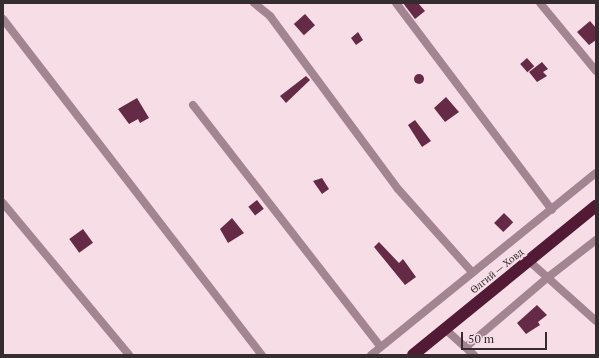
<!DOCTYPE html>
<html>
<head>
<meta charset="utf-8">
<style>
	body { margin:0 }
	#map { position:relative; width:599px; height:358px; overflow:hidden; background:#f6dde6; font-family:"PT Serif",serif }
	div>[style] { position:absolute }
	.building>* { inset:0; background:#652b46; transform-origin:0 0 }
	.round { border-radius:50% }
	.street>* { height:8px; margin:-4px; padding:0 4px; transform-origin:4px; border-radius:4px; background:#a38591 }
	.highway>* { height:12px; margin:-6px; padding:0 6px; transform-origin:6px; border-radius:6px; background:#521a35 }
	span { translate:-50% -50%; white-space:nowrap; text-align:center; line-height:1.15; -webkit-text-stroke:4px #f6dde6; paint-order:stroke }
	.street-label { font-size:10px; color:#352c2f }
	.frame { position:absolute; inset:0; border:4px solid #352c2f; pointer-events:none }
	.scale { position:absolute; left:461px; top:332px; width:86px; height:18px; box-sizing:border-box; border:2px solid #352c2f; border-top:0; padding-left:5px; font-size:12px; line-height:14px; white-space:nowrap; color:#352c2f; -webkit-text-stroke:3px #f6dde6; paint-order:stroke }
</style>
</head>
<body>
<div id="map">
	<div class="building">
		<div style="clip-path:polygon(403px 3px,418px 3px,425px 11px,415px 19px)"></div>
		<div style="left:305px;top:14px;width:15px;height:15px;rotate:48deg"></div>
		<div style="clip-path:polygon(590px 21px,596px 28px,596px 40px,589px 45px,577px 32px)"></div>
		<div style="clip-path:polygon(358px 32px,363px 40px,356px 45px,351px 38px)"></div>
		<div style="left:527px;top:58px;width:11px;height:9px;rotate:49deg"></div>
		<div style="clip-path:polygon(542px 62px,548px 69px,543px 72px,547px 76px,537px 82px,529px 72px)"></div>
		<div class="round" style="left:414px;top:74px;width:10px;height:10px"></div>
		<div style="clip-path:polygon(306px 76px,310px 80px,286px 103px,280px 96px)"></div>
		<div style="clip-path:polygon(446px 97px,459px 112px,445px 122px,434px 108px)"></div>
		<div style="clip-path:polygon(137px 98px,149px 118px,140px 123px,138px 119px,129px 124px,118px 109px)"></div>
		<div style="clip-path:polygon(415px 120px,431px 141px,422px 147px,408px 125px)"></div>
		<div style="clip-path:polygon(322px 178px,329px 189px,322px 194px,313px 181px)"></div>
		<div style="left:257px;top:200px;width:11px;height:11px;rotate:52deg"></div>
		<div style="left:504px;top:213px;width:13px;height:14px;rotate:45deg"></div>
		<div style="clip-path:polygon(232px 218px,244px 233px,228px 243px,220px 229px)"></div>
		<div style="left:83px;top:229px;width:17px;height:17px;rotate:54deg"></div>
		<div style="clip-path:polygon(379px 242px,399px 263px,403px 259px,416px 277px,405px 285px,374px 247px)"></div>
		<div style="clip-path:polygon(537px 305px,547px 315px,538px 322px,540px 325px,526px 334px,517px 323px)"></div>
	</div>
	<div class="street">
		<div style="left:254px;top:3px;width:21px;rotate:39deg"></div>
		<div style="left:270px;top:16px;width:215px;rotate:53.5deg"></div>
		<div style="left:398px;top:189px;width:111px;rotate:48.3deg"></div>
		<div style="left:396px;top:3px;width:259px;rotate:53deg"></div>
		<div style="left:540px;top:3px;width:88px;rotate:50.5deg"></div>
		<div style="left:3px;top:19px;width:424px;rotate:52.4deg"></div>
		<div style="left:193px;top:105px;width:306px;rotate:52.2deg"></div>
		<div style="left:3px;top:203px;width:197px;rotate:50.3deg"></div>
		<div style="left:528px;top:260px;width:91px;rotate:41.9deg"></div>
		<div style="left:445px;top:329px;width:39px;rotate:42deg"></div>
		<div style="left:466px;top:347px;width:106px;rotate:-40.4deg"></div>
		<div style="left:547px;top:278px;width:62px;rotate:-37.8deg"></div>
		<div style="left:371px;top:355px;width:289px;rotate:-39deg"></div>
	</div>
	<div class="highway">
		<div style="left:413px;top:355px;width:236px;rotate:-39.2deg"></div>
	</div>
	<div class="street-label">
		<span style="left:497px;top:271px;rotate:-39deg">Өлгий — Ховд</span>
	</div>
	<div class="frame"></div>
	<div class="scale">50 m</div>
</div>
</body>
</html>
